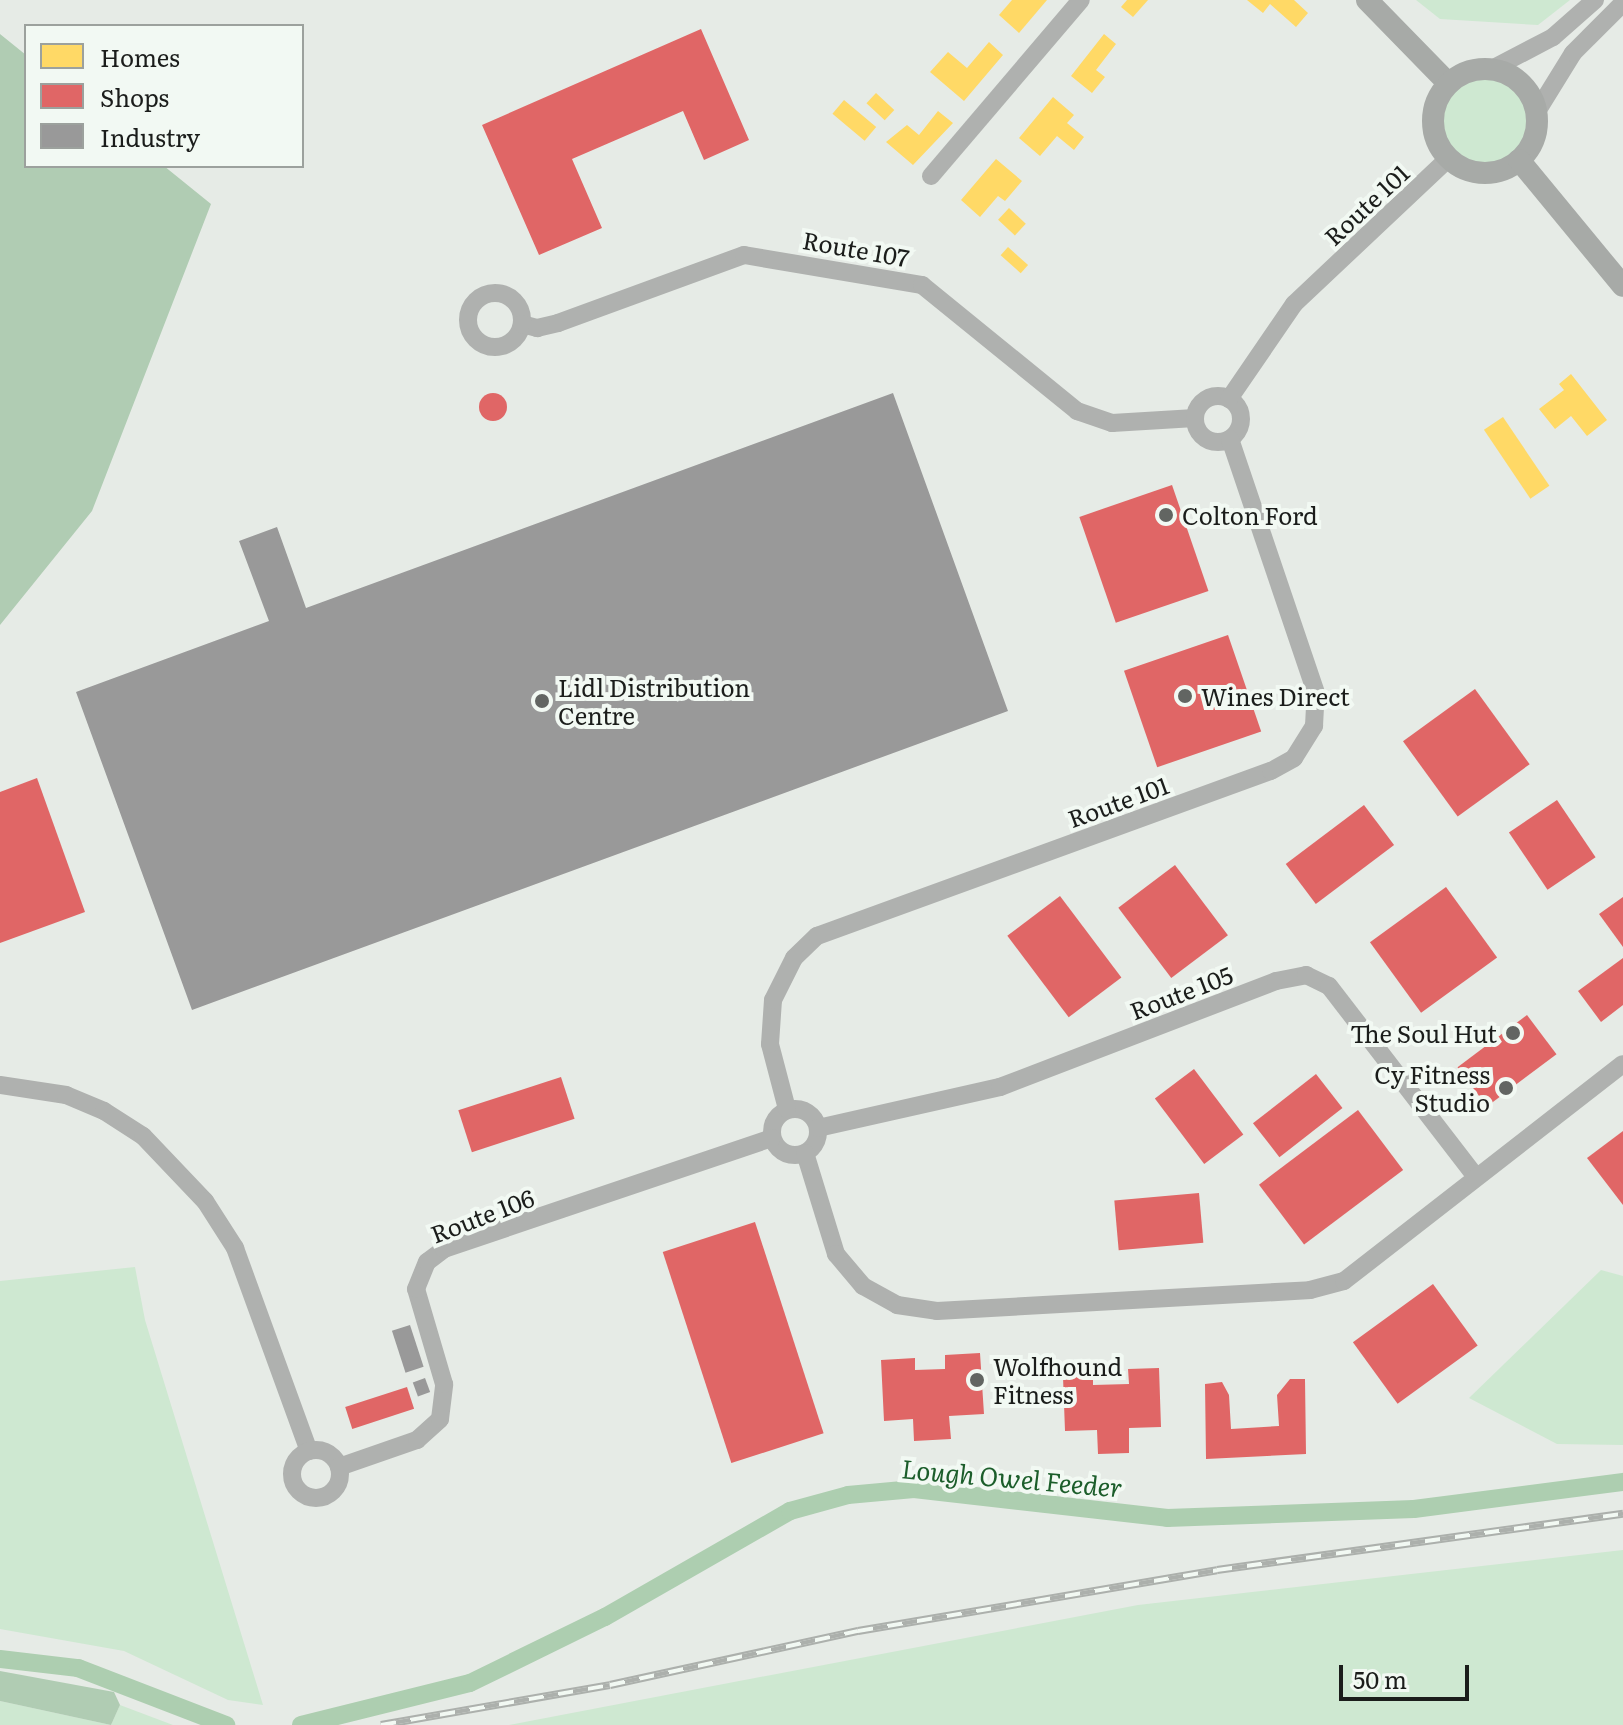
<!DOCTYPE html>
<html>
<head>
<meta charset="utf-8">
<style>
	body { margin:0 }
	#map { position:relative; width:1623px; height:1725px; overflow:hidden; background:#e6ebe6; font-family:Literata,serif }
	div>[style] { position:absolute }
	.green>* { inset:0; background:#cee8d1 }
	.round { border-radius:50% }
	.forest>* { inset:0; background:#b0ccb3 }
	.homes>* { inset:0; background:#ffd966; transform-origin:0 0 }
	.shops>* { inset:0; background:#e06666; transform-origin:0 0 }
	.industry>* { inset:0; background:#999; transform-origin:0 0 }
	.canal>* { height:18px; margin:-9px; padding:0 9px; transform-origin:9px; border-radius:9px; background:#adceb0 }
	.minor>* { height:18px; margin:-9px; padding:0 9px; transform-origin:9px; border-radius:9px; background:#afb1af }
	.minor>.ring { margin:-9px; padding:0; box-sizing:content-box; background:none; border:18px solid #afb1af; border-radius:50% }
	.major>* { height:22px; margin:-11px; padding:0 11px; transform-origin:11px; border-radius:11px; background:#a7aaa7 }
	.major>.ring { margin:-11px; padding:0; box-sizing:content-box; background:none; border:22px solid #a7aaa7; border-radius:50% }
	.rail>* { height:8px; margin-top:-4px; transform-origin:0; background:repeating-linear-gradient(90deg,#f2f9f3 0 15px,#acb0ac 0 30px); box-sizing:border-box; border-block:2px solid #acb0ac }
	.dots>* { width:22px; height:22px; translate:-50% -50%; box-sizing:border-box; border:4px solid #f2f9f3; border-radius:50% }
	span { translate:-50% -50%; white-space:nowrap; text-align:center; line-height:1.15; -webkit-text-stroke:8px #f2f9f3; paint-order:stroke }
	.street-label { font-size:24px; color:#1b1d1b }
	.poi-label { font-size:24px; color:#1b1d1b }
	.left { translate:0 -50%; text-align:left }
	.right { translate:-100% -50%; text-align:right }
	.water-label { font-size:26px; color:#1c5e2b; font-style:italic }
	.legend { position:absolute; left:24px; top:24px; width:280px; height:144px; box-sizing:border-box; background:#f2f9f3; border:2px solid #9ca19d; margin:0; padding:10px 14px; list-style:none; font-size:24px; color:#1b1d1b }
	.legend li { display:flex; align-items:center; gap:16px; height:40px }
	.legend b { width:40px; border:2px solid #9ca19d }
	.scale { position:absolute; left:1339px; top:1665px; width:130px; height:36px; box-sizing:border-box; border:4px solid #1b1d1b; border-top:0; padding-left:10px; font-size:24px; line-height:28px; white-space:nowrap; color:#1b1d1b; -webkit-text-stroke:6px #f2f9f3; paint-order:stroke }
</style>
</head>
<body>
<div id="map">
	<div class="green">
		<div style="clip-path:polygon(1416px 0,1570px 0,1538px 25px,1440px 19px)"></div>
		<div class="round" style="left:1443px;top:79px;width:84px;height:84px"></div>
		<div style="clip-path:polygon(135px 1267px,145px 1320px,263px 1705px,228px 1700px,124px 1651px,0 1629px,0 1281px)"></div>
		<div style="clip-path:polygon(1601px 1270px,1623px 1276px,1623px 1445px,1557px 1444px,1469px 1398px)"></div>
		<div style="clip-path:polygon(1623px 1550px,1623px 1725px,509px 1725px,1138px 1605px)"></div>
		<div style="clip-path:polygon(0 1701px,111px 1725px,120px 1705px,173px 1725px,0 1725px)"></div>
	</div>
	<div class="forest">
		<div style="clip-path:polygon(0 34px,26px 55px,26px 166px,164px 166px,211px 204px,92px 511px,0 625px)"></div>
		<div style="clip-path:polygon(0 1671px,114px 1692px,120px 1705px,111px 1725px,0 1701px)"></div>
	</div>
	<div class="homes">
		<div style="clip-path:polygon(1012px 0,1047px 0,1019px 33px,999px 15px)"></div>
		<div style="clip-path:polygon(1127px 0,1148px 0,1133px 17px,1121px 7px)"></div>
		<div style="clip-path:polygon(1247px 0,1294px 0,1308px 13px,1296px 27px,1270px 4px,1263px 13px)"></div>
		<div style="clip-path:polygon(1104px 34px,1116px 44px,1096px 70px,1105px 77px,1092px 93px,1071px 76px)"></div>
		<div style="clip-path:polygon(989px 42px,1003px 55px,964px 101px,930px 72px,948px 52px,967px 68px)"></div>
		<div style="left:876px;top:93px;width:25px;height:14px;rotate:43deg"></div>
		<div style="clip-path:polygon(1053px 97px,1074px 115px,1067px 123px,1084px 137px,1074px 150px,1057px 136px,1040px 156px,1019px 138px)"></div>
		<div style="left:844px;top:100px;width:42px;height:18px;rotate:40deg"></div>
		<div style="clip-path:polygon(938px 111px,953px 123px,913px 165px,886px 142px,907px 125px,919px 135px)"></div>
		<div style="clip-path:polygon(996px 159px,1022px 181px,1005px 201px,998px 196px,980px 217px,961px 200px)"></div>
		<div style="left:1009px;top:208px;width:23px;height:16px;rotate:43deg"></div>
		<div style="left:1008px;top:247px;width:27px;height:11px;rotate:42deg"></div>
		<div style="clip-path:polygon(1571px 374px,1607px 420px,1587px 436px,1571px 416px,1555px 429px,1539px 409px,1564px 390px,1559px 384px)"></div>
		<div style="left:1503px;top:417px;width:83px;height:23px;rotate:56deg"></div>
	</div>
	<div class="shops">
		<div style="clip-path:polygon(701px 29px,749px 140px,704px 160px,683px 111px,572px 159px,602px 228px,539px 255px,482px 125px)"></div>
		<div class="round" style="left:479px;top:393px;width:28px;height:28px"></div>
		<div style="left:1172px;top:485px;width:112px;height:98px;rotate:71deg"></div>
		<div style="left:1228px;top:635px;width:102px;height:110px;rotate:71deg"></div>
		<div style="left:1475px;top:689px;width:93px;height:89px;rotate:54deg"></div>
		<div style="clip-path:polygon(37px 778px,85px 912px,0 943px,0 792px)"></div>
		<div style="left:1557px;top:800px;width:69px;height:58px;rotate:56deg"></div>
		<div style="left:1364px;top:805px;width:50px;height:98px;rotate:53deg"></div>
		<div style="left:1175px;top:865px;width:88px;height:71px;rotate:53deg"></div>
		<div style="left:1446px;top:887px;width:87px;height:94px;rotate:54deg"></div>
		<div style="left:1060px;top:896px;width:102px;height:66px;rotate:53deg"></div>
		<div style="clip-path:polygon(1623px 897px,1623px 947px,1599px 914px)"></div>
		<div style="clip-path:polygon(1623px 958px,1623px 1005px,1601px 1022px,1578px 991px)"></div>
		<div style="left:1527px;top:1015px;width:49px;height:87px;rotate:53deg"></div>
		<div style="left:1194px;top:1069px;width:82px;height:49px;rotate:53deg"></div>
		<div style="left:1316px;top:1074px;width:43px;height:80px;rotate:52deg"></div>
		<div style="left:561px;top:1077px;width:44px;height:108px;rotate:72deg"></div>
		<div style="left:1358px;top:1110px;width:75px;height:124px;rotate:53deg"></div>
		<div style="clip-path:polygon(1623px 1131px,1623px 1205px,1587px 1158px)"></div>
		<div style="left:1199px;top:1193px;width:50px;height:85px;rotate:85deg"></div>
		<div style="left:755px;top:1222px;width:222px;height:97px;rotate:72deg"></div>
		<div style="left:1433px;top:1284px;width:76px;height:99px;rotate:54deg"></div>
		<div style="clip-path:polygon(980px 1353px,984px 1414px,949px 1416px,951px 1439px,914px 1441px,913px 1419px,884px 1421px,881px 1360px,915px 1358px,915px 1370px,945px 1369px,945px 1355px)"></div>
		<div style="clip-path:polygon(1159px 1368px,1161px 1427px,1129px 1428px,1129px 1453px,1098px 1454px,1097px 1430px,1065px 1431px,1063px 1377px,1093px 1376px,1093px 1385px,1129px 1384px,1128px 1369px)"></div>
		<div style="clip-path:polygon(1290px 1379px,1305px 1379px,1306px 1454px,1206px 1459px,1205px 1384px,1222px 1382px,1229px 1395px,1231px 1429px,1279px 1426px,1277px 1395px)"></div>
		<div style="left:407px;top:1387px;width:23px;height:65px;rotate:72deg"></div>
	</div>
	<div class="industry">
		<div style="clip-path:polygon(893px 393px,1008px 711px,192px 1010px,76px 692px,269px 621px,239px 541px,277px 527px,306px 608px)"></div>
		<div style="left:410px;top:1325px;width:44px;height:19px;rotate:72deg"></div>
		<div style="left:425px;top:1378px;width:15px;height:13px;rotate:70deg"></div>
	</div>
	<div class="canal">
		<div style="left:0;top:1659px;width:79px;rotate:6.6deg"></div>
		<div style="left:78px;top:1668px;width:159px;rotate:21.1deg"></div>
		<div style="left:301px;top:1725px;width:174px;rotate:-14deg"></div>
		<div style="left:470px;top:1683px;width:150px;rotate:-26.1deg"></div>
		<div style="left:605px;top:1617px;width:213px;rotate:-29.8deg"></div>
		<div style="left:790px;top:1511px;width:60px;rotate:-15.4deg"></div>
		<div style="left:848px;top:1495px;width:66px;rotate:-5.2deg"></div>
		<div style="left:914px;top:1489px;width:255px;rotate:6.5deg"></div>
		<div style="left:1167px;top:1518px;width:247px;rotate:-2.1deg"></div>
		<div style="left:1414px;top:1509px;width:211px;rotate:-7.4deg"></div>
	</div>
	<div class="minor">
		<div style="left:1490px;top:70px;width:71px;rotate:-27.6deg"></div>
		<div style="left:1553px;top:37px;width:56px;rotate:-41.4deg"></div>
		<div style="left:1536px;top:113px;width:70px;rotate:-58.3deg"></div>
		<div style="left:1573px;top:53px;width:71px;rotate:-45deg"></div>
		<div style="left:931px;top:176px;width:231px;rotate:-49.6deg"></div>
		<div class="ring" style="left:468px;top:293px;width:36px;height:36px"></div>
		<div style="left:522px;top:324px;width:16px;rotate:15deg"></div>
		<div style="left:537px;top:328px;width:22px;rotate:-13deg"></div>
		<div style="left:558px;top:323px;width:198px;rotate:-20.1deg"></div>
		<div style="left:744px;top:255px;width:181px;rotate:9.6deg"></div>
		<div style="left:922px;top:285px;width:200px;rotate:39.1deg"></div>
		<div style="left:1077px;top:411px;width:37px;rotate:19deg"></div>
		<div style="left:1112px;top:423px;width:83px;rotate:-3.4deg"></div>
		<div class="ring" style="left:1195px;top:396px;width:28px;height:28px"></div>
		<div style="left:1229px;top:399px;width:115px;rotate:-55.6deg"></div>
		<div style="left:1294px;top:304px;width:213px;rotate:-43.3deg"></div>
		<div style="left:0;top:1085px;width:67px;rotate:8.6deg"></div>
		<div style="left:66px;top:1095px;width:41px;rotate:22.8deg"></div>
		<div style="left:104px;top:1111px;width:46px;rotate:32.7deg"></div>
		<div style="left:143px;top:1136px;width:90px;rotate:46.4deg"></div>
		<div style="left:205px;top:1201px;width:56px;rotate:57.4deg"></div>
		<div style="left:235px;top:1248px;width:216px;rotate:70deg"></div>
		<div class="ring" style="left:772px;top:1109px;width:28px;height:28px"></div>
		<div style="left:787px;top:1109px;width:67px;rotate:-104.7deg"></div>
		<div style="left:770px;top:1044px;width:44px;rotate:-86.1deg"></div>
		<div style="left:773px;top:1000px;width:47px;rotate:-63.4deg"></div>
		<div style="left:794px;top:958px;width:32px;rotate:-44deg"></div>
		<div style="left:817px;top:936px;width:483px;rotate:-20deg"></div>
		<div style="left:1271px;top:771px;width:26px;rotate:-29deg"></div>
		<div style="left:1294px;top:758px;width:38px;rotate:-58deg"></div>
		<div style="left:1314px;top:726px;width:33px;rotate:-87deg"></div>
		<div style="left:1316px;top:693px;width:268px;rotate:-108.7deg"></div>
		<div style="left:818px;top:1128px;width:187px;rotate:-12.7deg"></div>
		<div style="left:1000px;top:1087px;width:296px;rotate:-21deg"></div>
		<div style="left:1276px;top:981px;width:31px;rotate:-11deg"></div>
		<div style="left:1306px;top:975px;width:25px;rotate:26deg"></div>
		<div style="left:1329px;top:986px;width:241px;rotate:52.4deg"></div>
		<div style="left:805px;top:1153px;width:106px;rotate:72.9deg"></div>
		<div style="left:836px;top:1254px;width:42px;rotate:49.8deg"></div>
		<div style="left:863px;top:1286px;width:39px;rotate:29deg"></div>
		<div style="left:897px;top:1305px;width:40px;rotate:8.5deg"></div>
		<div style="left:937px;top:1311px;width:374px;rotate:-3.2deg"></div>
		<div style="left:1310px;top:1290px;width:35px;rotate:-15deg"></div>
		<div style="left:1344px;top:1281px;width:353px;rotate:-37.9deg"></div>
		<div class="ring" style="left:292px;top:1450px;width:30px;height:30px"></div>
		<div style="left:339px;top:1467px;width:83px;rotate:-19.1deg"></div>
		<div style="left:417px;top:1440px;width:31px;rotate:-42deg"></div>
		<div style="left:440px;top:1419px;width:35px;rotate:-83deg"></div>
		<div style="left:444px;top:1384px;width:99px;rotate:-106.4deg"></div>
		<div style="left:416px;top:1289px;width:29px;rotate:-68deg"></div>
		<div style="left:427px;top:1262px;width:21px;rotate:-37deg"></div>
		<div style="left:444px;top:1249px;width:346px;rotate:-18.7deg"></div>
	</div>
	<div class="major">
		<div style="left:1367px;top:0;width:117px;rotate:45.7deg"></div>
		<div class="ring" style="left:1433px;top:69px;width:82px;height:82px"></div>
		<div style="left:1519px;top:160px;width:163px;rotate:50.5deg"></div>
	</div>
	<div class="rail">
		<div style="left:381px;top:1725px;width:232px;rotate:-9.9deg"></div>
		<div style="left:610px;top:1685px;width:254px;rotate:-12.3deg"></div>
		<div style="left:858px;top:1631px;width:364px;rotate:-9.6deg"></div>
		<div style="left:1217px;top:1570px;width:410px;rotate:-7.9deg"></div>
	</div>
	<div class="dots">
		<div style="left:1166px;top:515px;background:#626562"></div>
		<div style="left:1185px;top:696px;background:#626562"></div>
		<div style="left:542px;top:701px;background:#626562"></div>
		<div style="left:1513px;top:1033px;background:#626562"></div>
		<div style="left:1506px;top:1088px;background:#626562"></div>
		<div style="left:977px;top:1380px;background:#626562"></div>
	</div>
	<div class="street-label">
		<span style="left:1366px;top:204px;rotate:-43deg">Route 101</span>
		<span style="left:856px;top:248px;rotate:10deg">Route 107</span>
		<span style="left:1118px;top:801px;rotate:-20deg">Route 101</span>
		<span style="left:1181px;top:992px;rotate:-21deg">Route 105</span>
		<span style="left:482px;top:1215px;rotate:-21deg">Route 106</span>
	</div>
	<div class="poi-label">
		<span class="left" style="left:1182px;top:515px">Colton Ford</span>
		<span class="left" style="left:558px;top:701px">Lidl Distribution<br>Centre</span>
		<span class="left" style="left:1201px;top:696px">Wines Direct</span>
		<span class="right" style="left:1497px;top:1033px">The Soul Hut</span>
		<span class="right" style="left:1490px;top:1088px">Cy Fitness<br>Studio</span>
		<span class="left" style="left:993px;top:1380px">Wolfhound<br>Fitness</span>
	</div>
	<div class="water-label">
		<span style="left:1012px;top:1477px;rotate:5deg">Lough Owel Feeder</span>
	</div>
	<ul class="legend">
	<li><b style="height:22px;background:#ffd966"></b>Homes</li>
	<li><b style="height:22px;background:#e06666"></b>Shops</li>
	<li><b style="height:22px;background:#999"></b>Industry</li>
	</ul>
	<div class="scale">50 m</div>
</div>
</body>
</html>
